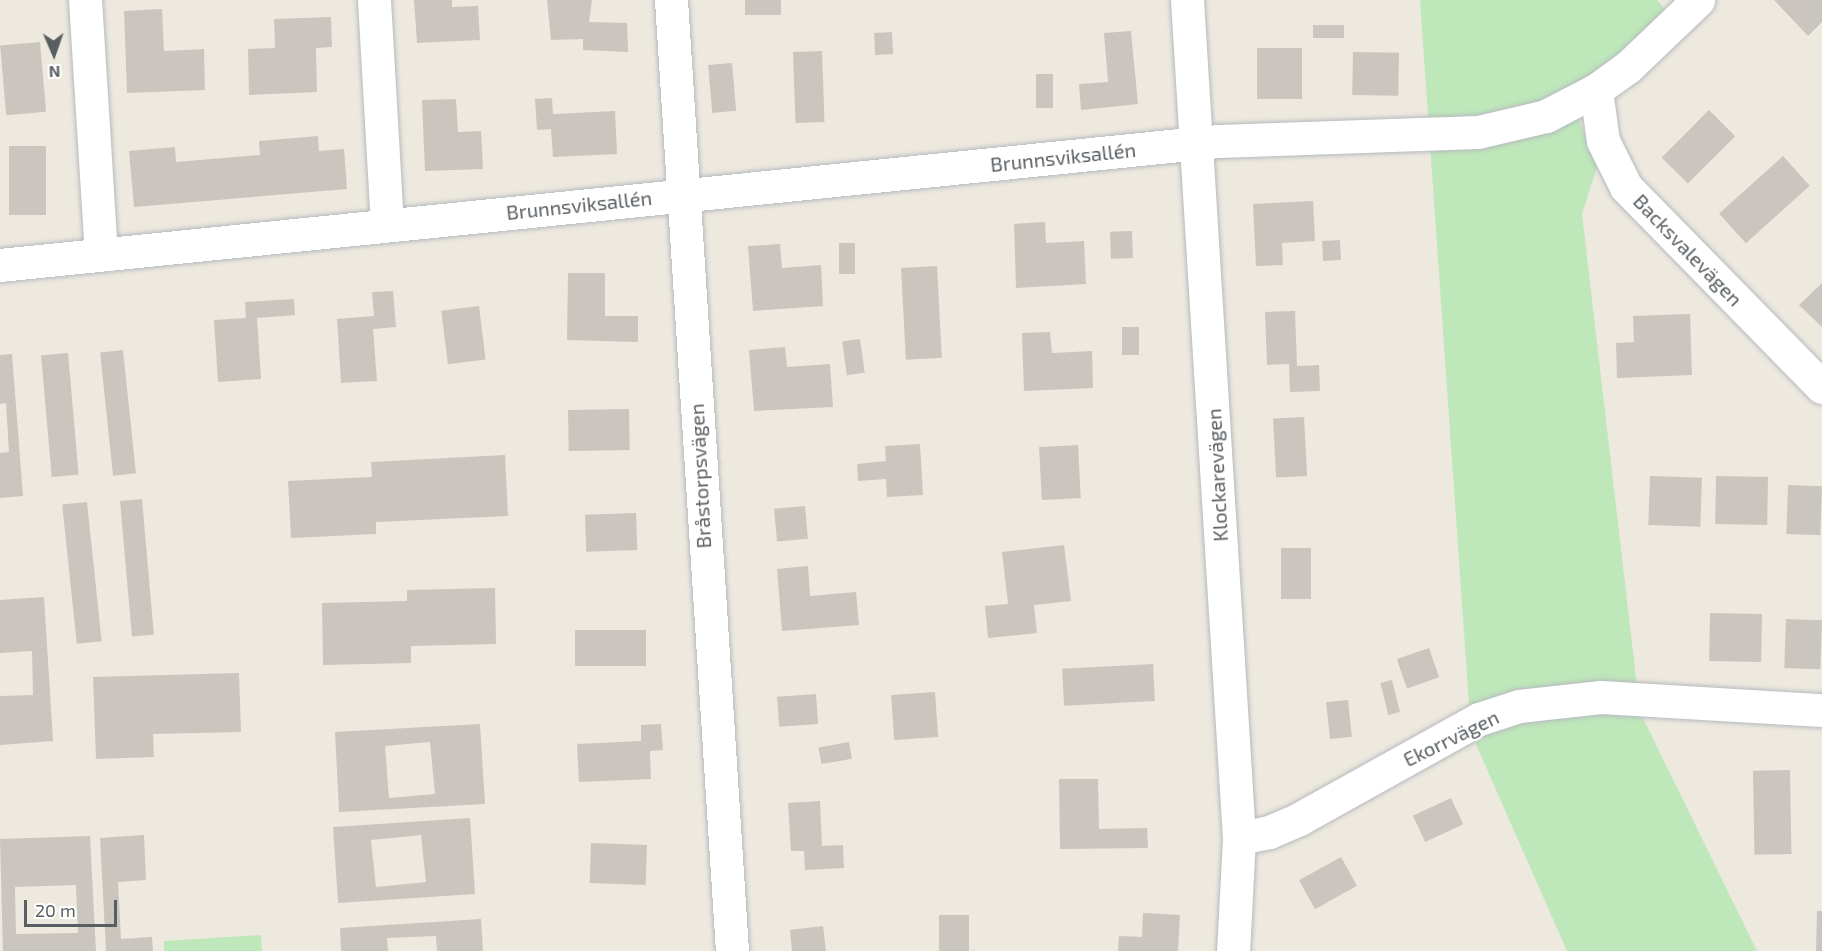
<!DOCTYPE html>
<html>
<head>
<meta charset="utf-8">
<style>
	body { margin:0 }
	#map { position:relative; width:1822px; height:951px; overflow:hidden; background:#ede9df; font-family:"Exo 2",sans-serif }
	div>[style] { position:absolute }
	.green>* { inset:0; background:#bee7ba }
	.building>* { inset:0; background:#cac5bf; transform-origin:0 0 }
	.roads { filter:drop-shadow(0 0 2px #b6b9be) drop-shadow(0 0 2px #b6b9be) }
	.street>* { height:33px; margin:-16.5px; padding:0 16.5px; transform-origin:16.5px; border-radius:16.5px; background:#fff }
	span { translate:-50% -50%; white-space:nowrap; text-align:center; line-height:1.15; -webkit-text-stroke:4.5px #fff; paint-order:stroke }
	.street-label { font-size:20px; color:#595e62 }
	.north { position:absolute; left:24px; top:24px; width:60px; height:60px; -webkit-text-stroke:4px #fff; paint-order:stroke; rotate:178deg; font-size:16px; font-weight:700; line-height:24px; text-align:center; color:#595e62 }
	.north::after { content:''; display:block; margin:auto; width:21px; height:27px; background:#595e62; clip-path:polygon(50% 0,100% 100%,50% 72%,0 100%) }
	.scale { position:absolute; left:24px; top:900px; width:93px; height:27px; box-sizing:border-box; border:3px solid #595e62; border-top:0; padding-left:8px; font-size:18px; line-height:21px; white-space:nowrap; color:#595e62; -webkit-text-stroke:4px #fff; paint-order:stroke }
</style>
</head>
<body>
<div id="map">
	<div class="green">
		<div style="clip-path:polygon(1420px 0,1657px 0,1684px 32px,1578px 117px,1597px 167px,1582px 214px,1640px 712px,1757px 951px,1567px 951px,1471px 733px)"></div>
		<div style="clip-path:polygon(261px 935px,262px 951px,164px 951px,164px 941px)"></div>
	</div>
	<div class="building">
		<div style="clip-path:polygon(414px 0,452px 0,452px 7px,478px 6px,480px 40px,417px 43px)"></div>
		<div style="clip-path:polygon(547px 0,592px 0,589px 22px,627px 23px,628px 52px,583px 50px,583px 39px,551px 40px)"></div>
		<div style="left:745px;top:0;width:36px;height:15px"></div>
		<div style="clip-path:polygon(1774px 0,1822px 0,1822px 22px,1808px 36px)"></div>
		<div style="clip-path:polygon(162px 9px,164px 51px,204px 49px,205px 90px,127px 93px,124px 11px)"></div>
		<div style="clip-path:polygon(331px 17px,332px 47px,316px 48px,317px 92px,249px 95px,248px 49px,275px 48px,274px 19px)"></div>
		<div style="left:1344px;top:25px;width:13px;height:31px;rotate:90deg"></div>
		<div style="clip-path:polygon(1131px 31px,1138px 104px,1081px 110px,1079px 84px,1108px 82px,1104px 33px)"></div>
		<div style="left:892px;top:32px;width:22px;height:18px;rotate:87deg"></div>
		<div style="left:40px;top:42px;width:70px;height:40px;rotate:85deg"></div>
		<div style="left:1257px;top:48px;width:45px;height:51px"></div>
		<div style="left:822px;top:51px;width:71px;height:29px;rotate:88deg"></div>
		<div style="left:1353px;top:52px;width:46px;height:43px;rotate:1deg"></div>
		<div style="left:732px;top:63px;width:48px;height:24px;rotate:85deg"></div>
		<div style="left:1036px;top:74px;width:17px;height:34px"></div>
		<div style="clip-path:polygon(552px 98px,553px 114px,615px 111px,617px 154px,553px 157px,551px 129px,537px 130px,535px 99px)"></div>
		<div style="clip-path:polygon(456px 99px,458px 132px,481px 131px,483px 169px,425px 171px,422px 100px)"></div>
		<div style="left:1709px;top:110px;width:37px;height:67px;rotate:45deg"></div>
		<div style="clip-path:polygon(318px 136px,319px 151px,344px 149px,347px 189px,134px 207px,129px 151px,175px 147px,176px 162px,260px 155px,259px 141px)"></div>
		<div style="left:9px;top:146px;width:37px;height:69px"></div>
		<div style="left:1783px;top:156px;width:40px;height:86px;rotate:48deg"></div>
		<div style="clip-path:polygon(1313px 201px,1315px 241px,1282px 243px,1283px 265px,1256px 266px,1253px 204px)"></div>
		<div style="clip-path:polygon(1045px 222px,1046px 243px,1084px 241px,1086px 284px,1016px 288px,1014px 224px)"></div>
		<div style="left:1132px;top:231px;width:27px;height:22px;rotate:88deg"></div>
		<div style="left:1340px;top:240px;width:20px;height:18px;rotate:87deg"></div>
		<div style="left:839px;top:243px;width:16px;height:31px"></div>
		<div style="clip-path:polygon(780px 244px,782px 268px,821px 265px,823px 306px,753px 311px,748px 246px)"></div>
		<div style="left:937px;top:266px;width:92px;height:36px;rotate:87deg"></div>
		<div style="clip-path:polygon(568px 273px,605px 273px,605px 316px,638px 316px,638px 342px,567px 340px)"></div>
		<div style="clip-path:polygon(1822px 283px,1822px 327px,1799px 305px)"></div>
		<div style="clip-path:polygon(393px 291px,396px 327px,373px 329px,377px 381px,341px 383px,337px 319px,374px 316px,372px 292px)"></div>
		<div style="clip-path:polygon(294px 299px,295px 315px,257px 318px,261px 379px,218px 382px,214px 320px,246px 318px,245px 302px)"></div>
		<div style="left:479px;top:306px;width:54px;height:38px;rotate:83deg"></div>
		<div style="clip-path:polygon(1295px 311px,1297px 366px,1319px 365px,1320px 391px,1290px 392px,1289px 364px,1267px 365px,1265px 312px)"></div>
		<div style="clip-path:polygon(1690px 314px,1692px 375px,1617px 378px,1616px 343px,1634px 342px,1633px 316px)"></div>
		<div style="left:1122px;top:327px;width:17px;height:28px"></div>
		<div style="clip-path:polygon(1050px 332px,1052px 353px,1092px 351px,1093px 388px,1024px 391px,1022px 333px)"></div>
		<div style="left:860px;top:339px;width:34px;height:18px;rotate:82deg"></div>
		<div style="clip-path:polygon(785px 347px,787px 367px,830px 364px,833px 407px,754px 411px,749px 350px)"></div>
		<div style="left:123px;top:350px;width:124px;height:23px;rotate:84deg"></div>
		<div style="left:68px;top:353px;width:122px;height:27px;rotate:85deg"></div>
		<div style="clip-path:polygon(12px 354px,23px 496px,0 498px,0 453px,9px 452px,6px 403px,0 404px,0 355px)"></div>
		<div style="left:629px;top:409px;width:41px;height:61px;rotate:89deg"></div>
		<div style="left:1304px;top:417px;width:59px;height:31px;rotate:87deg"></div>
		<div style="clip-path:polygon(920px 444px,923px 495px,887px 497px,886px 479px,858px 481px,857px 464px,886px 461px,885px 446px)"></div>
		<div style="left:1078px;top:445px;width:53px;height:39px;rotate:87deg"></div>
		<div style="clip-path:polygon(505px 455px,508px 516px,376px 522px,376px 534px,291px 538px,288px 481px,372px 477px,371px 462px)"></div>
		<div style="left:1650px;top:476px;width:52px;height:49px;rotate:2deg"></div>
		<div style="left:1716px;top:476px;width:52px;height:48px;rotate:1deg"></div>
		<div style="left:1788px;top:485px;width:34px;height:49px;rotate:2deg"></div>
		<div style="left:142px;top:499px;width:136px;height:22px;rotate:85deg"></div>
		<div style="left:87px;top:502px;width:140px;height:25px;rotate:84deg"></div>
		<div style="left:805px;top:506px;width:33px;height:31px;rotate:85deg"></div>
		<div style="left:636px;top:513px;width:37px;height:51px;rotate:88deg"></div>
		<div style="clip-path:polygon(1064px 545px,1071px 601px,1034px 605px,1037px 633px,988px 638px,985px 606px,1008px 604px,1002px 552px)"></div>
		<div style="left:1281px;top:548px;width:30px;height:51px"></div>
		<div style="clip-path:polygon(808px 566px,810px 596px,856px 592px,859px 625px,782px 631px,777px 569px)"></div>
		<div style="clip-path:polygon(495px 588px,496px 644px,411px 646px,411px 663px,323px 665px,322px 603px,407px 601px,407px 590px)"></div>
		<div style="clip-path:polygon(44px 597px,53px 741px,0 745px,0 696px,33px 695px,32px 651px,0 653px,0 600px)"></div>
		<div style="left:1710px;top:613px;width:52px;height:48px;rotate:1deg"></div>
		<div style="left:1786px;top:619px;width:36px;height:49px;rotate:2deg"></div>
		<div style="left:575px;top:630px;width:71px;height:36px"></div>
		<div style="left:1429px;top:648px;width:31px;height:34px;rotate:71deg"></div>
		<div style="left:1153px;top:664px;width:37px;height:91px;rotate:87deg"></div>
		<div style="clip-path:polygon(239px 673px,241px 732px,153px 734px,154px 757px,96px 759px,93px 677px)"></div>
		<div style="left:1392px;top:680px;width:33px;height:12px;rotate:76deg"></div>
		<div style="left:935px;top:692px;width:45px;height:44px;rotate:86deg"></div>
		<div style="left:816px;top:694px;width:30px;height:39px;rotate:86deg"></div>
		<div style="left:1348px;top:700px;width:37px;height:22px;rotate:84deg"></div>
		<div style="clip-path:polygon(evenodd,480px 724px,485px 804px,339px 812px,335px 732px,480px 724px,430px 742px,435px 794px,389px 798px,385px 746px,430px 742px)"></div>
		<div style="clip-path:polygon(661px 724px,663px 750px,650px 751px,651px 779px,579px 782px,577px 744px,641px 741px,641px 725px)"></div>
		<div style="left:849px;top:742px;width:17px;height:31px;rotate:80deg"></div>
		<div style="left:1790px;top:770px;width:84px;height:37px;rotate:89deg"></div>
		<div style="clip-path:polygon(1059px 779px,1098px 779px,1099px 829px,1147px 828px,1148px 848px,1060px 849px)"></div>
		<div style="left:1451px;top:798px;width:29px;height:42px;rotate:65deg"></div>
		<div style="clip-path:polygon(820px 801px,822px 846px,843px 845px,844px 868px,805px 870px,804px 851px,791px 851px,788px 803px)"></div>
		<div style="clip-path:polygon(evenodd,470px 818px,475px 894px,338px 903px,333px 827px,470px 818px,421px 835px,426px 882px,376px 887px,371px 840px,421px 835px)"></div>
		<div style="clip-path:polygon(144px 835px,146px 880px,118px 882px,121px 939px,152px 937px,153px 951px,106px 951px,100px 838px)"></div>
		<div style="clip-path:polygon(evenodd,90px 836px,96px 951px,3px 951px,0 839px,90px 836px,76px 885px,78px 933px,16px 934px,15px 887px,76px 885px)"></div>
		<div style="left:591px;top:843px;width:56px;height:40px;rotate:2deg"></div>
		<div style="left:1341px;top:857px;width:33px;height:48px;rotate:61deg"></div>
		<div style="clip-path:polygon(1817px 911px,1822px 911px,1822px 951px,1816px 951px)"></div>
		<div style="clip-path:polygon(1143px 913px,1180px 915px,1178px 951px,1118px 951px,1119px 936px,1142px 937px)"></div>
		<div style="left:939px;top:915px;width:30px;height:36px"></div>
		<div style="clip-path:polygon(481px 919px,483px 951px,437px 951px,436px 936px,387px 938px,388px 951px,341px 951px,340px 928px)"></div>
		<div style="clip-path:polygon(823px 926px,826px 951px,792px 951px,790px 930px)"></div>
	</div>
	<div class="roads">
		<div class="street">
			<div style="left:85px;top:0;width:255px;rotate:86.4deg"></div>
			<div style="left:374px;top:0;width:225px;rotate:86.7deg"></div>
			<div style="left:671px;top:0;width:953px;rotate:86.33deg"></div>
			<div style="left:1187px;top:0;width:840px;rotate:86.45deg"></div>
			<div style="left:1239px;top:838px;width:113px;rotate:93deg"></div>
			<div style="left:1596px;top:90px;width:51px;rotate:82.2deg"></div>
			<div style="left:1603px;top:141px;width:51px;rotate:63.4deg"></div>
			<div style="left:1626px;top:187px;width:280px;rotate:45.6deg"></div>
			<div style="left:0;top:265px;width:1225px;rotate:-5.81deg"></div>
			<div style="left:1219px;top:141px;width:259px;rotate:-2deg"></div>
			<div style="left:1478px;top:132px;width:70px;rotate:-13.2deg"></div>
			<div style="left:1546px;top:116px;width:56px;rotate:-27.5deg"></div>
			<div style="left:1596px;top:90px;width:39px;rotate:-36deg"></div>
			<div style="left:1628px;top:67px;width:97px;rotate:-43.7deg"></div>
			<div style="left:1239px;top:838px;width:31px;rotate:-11deg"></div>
			<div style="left:1269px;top:832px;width:33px;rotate:-23deg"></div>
			<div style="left:1299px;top:819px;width:206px;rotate:-29.1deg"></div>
			<div style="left:1479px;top:719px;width:42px;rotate:-18deg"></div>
			<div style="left:1519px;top:706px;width:82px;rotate:-6.3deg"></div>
			<div style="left:1601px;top:697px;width:221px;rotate:3.4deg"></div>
		</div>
	</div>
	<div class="street-label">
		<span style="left:1063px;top:157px;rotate:-6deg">Brunnsviksallén</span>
		<span style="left:579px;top:205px;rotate:-6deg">Brunnsviksallén</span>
		<span style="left:1688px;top:250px;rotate:46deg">Backsvalevägen</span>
		<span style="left:1217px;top:475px;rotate:-93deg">Klockarevägen</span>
		<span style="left:700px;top:476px;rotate:-93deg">Bråstorpsvägen</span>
		<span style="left:1451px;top:738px;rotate:-26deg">Ekorrvägen</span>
	</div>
	<div class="north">N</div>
	<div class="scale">20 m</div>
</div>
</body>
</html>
